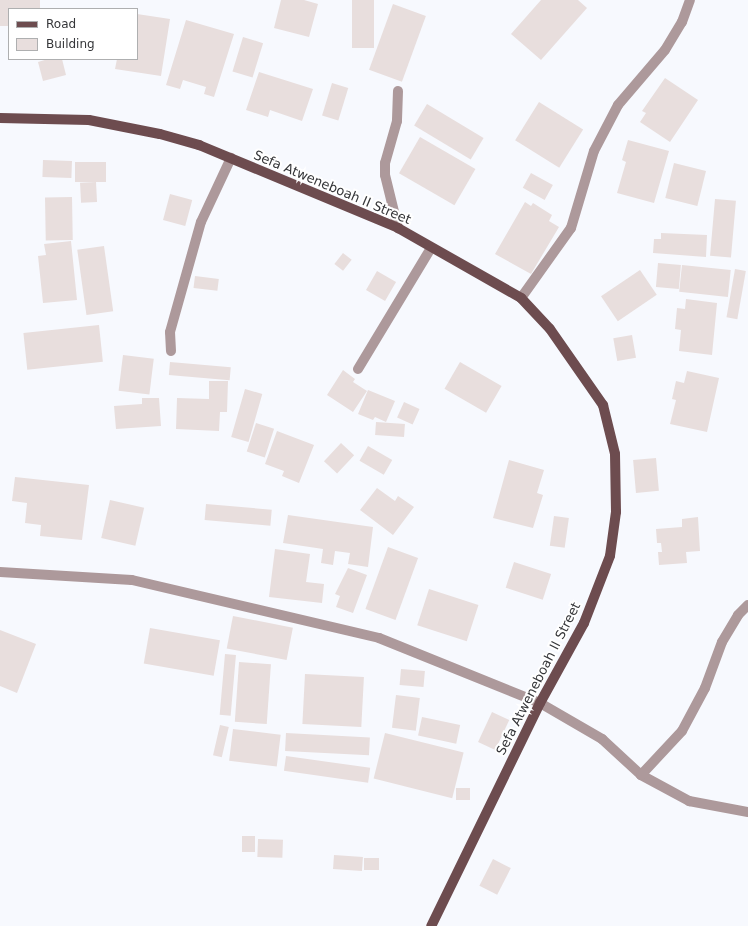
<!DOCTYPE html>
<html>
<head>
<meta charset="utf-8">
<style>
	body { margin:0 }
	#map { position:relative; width:748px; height:926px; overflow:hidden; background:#f7f9fe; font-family:"DejaVu Sans",sans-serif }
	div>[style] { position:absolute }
	.building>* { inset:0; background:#e8dedd; transform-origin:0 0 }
	.minor>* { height:10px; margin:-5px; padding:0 5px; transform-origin:5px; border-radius:5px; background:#ad999b }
	.primary>* { height:10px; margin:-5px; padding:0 5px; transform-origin:5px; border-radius:5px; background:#6d4c4f }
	span { translate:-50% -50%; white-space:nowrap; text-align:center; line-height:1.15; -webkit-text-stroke:4px #fff; paint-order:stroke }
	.street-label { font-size:13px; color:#353639 }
	.legend { position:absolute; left:8px; top:8px; width:130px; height:52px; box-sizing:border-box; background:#fff; border:1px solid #aeafb0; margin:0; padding:5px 7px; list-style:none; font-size:12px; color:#353639 }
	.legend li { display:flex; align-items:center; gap:8px; height:20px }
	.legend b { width:20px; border:1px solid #aeafb0 }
</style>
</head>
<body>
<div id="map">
	<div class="building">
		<div style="clip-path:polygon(0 0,40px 0,40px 9px,9px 9px,9px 26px,0 26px)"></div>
		<div style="clip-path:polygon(281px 0,304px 0,318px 4px,309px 37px,274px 28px)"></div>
		<div style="left:352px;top:0;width:22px;height:48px"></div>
		<div style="clip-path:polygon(541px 0,578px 0,587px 8px,541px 60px,511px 34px)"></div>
		<div style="left:393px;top:4px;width:35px;height:70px;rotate:20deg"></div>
		<div style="clip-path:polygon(137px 14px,170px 19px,161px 76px,115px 69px,117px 59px,137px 59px)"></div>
		<div style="clip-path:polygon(186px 20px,234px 34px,214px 97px,204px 94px,206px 87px,183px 80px,180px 89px,166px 85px)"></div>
		<div style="left:243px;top:37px;width:21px;height:36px;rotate:17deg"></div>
		<div style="clip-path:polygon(48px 59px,62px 59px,66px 75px,43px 81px,38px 62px)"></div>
		<div style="clip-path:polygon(259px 72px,313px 89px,302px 121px,270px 110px,268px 117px,246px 110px)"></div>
		<div style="clip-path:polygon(665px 78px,698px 100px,670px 142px,640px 122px,646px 113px,642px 111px)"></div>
		<div style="left:332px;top:83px;width:17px;height:34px;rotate:17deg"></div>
		<div style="left:539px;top:102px;width:52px;height:45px;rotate:32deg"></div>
		<div style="left:427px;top:104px;width:66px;height:25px;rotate:31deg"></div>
		<div style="left:420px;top:137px;width:64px;height:42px;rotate:30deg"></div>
		<div style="clip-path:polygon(628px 140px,669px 151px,654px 203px,617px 193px,626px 162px,622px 160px)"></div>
		<div style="left:43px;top:160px;width:29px;height:17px;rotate:2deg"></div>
		<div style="left:75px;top:162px;width:31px;height:20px"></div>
		<div style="left:674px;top:163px;width:33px;height:36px;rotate:14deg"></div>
		<div style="left:531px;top:173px;width:25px;height:17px;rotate:29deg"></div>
		<div style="left:96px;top:182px;width:20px;height:16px;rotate:87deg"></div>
		<div style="left:170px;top:194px;width:23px;height:27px;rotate:15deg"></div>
		<div style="left:72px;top:197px;width:43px;height:27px;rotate:89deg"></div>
		<div style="left:715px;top:199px;width:21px;height:57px;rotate:5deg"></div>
		<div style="clip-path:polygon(525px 202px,531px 206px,533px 203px,552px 215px,549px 221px,559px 227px,531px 274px,495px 254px)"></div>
		<div style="clip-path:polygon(661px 233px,707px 235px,706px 257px,653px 253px,654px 239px,661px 239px)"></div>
		<div style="clip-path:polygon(71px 241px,77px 300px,43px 303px,38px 256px,46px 255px,44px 244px)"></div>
		<div style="left:104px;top:246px;width:66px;height:27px;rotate:82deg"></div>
		<div style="left:343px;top:253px;width:11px;height:14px;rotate:38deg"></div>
		<div style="left:658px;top:263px;width:23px;height:24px;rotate:5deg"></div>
		<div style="left:682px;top:265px;width:49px;height:27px;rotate:6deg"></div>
		<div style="left:735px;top:269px;width:11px;height:49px;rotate:10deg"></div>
		<div style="left:640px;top:270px;width:30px;height:47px;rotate:56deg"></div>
		<div style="left:377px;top:271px;width:22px;height:22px;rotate:30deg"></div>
		<div style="left:195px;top:276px;width:24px;height:12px;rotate:7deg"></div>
		<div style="clip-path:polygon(686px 299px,717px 303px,712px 355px,679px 351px,681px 330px,675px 329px,677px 308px,685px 309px)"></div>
		<div style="left:99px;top:325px;width:37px;height:76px;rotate:84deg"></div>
		<div style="left:632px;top:335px;width:23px;height:19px;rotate:80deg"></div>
		<div style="left:123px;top:355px;width:31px;height:36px;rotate:7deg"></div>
		<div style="left:170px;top:362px;width:61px;height:13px;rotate:5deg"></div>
		<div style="left:460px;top:362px;width:48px;height:31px;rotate:30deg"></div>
		<div style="clip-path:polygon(343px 370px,355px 379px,353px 382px,367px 391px,353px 412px,327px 395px)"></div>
		<div style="clip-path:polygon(687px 371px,719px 378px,707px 432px,670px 424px,676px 400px,672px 399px,676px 381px,684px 383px)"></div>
		<div style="clip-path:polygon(209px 381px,228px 381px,227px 412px,220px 412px,219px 431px,176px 429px,177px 398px,209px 399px)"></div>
		<div style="left:245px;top:389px;width:18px;height:50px;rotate:16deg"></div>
		<div style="clip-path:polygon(368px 390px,395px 401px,386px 422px,375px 417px,373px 420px,358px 414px)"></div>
		<div style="clip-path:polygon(142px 398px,159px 398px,161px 426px,116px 429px,114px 406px,142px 404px)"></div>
		<div style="left:404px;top:402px;width:17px;height:17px;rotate:24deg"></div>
		<div style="left:376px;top:422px;width:29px;height:13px;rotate:4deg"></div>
		<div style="left:256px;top:423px;width:19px;height:30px;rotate:18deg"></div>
		<div style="clip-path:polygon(277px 431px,314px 445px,299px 483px,282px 476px,284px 471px,265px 464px)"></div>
		<div style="left:341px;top:443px;width:18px;height:25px;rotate:43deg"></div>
		<div style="left:368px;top:446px;width:28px;height:17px;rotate:30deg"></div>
		<div style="left:656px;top:458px;width:33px;height:23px;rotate:85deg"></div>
		<div style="clip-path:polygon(509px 460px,544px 470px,537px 493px,543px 495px,533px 528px,493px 518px)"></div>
		<div style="clip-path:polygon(15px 477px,89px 485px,82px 540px,40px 536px,41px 525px,25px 523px,27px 503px,12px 501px)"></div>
		<div style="clip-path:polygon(377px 488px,395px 501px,398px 496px,414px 507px,393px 535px,360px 510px)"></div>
		<div style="left:110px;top:500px;width:35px;height:39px;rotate:13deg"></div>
		<div style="left:206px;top:504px;width:66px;height:16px;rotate:5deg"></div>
		<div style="clip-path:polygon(288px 515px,373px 527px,368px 567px,348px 564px,350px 553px,335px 551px,333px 565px,321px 563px,323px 549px,283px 543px)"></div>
		<div style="left:554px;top:516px;width:15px;height:30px;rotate:8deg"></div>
		<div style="clip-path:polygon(698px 517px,700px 551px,686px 552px,687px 563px,659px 565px,658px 552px,662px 552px,661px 543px,657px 543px,656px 529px,682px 527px,682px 519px)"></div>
		<div style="left:388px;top:547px;width:32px;height:66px;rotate:20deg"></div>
		<div style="clip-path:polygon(275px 549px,310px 554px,306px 582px,324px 584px,322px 603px,269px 597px)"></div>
		<div style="left:514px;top:562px;width:39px;height:27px;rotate:18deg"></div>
		<div style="clip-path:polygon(348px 568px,367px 575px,353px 613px,336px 607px,340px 596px,335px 594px)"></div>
		<div style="left:429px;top:589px;width:52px;height:38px;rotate:18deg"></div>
		<div style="left:233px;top:616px;width:61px;height:33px;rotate:11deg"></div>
		<div style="left:150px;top:628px;width:71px;height:36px;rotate:10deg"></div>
		<div style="clip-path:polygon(0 630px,36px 644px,17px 693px,0 686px)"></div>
		<div style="left:225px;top:654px;width:11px;height:61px;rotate:5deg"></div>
		<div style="left:239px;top:662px;width:32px;height:60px;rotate:4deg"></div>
		<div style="left:401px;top:669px;width:24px;height:16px;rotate:5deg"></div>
		<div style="left:305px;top:674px;width:59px;height:50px;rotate:3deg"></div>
		<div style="left:396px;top:695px;width:24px;height:33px;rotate:7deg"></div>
		<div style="left:492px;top:712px;width:19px;height:33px;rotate:25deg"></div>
		<div style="left:422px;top:717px;width:39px;height:19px;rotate:12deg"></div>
		<div style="left:220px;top:725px;width:9px;height:31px;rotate:13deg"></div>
		<div style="left:233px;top:729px;width:48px;height:32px;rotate:7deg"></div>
		<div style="left:286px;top:733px;width:84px;height:18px;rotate:3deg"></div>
		<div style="left:385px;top:733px;width:81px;height:47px;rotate:14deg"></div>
		<div style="left:286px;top:756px;width:85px;height:15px;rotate:8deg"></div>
		<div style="left:456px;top:788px;width:14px;height:12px"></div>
		<div style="left:255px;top:836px;width:16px;height:13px;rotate:90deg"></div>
		<div style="left:258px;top:839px;width:25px;height:18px;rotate:2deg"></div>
		<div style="left:334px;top:855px;width:29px;height:14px;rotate:4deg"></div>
		<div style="left:364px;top:858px;width:15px;height:12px"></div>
		<div style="left:493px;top:859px;width:20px;height:30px;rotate:27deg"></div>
	</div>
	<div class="minor">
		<div style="left:398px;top:91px;width:30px;rotate:92deg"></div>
		<div style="left:397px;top:121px;width:44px;rotate:105.9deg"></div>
		<div style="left:385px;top:163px;width:12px;rotate:90deg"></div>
		<div style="left:385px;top:175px;width:55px;rotate:76.2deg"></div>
		<div style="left:521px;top:298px;width:86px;rotate:-54.5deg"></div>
		<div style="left:571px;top:228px;width:80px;rotate:-73.4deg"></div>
		<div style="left:594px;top:151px;width:52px;rotate:-62.4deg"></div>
		<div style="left:618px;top:105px;width:72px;rotate:-49.5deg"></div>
		<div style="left:665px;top:50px;width:33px;rotate:-59deg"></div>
		<div style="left:682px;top:22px;width:23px;rotate:-70deg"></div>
		<div style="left:171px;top:351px;width:19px;rotate:-93deg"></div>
		<div style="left:170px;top:332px;width:114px;rotate:-74.3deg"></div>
		<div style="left:201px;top:222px;width:71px;rotate:-64.9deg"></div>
		<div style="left:358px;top:369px;width:141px;rotate:-58.9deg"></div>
		<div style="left:0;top:572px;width:132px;rotate:3.5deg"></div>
		<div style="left:132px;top:580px;width:254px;rotate:13.2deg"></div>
		<div style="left:379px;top:638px;width:174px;rotate:22deg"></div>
		<div style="left:540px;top:703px;width:72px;rotate:30.1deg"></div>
		<div style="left:602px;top:739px;width:53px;rotate:42.7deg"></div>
		<div style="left:641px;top:775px;width:55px;rotate:28.4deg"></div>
		<div style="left:689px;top:801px;width:60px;rotate:10.6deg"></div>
		<div style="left:641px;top:775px;width:60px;rotate:-47deg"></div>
		<div style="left:682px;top:731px;width:49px;rotate:-61.9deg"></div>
		<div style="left:705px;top:688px;width:49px;rotate:-69.7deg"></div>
		<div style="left:722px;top:642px;width:31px;rotate:-59deg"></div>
		<div style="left:738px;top:615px;width:14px;rotate:-45deg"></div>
	</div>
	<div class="primary">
		<div style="left:0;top:118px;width:89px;rotate:1.3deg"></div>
		<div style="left:89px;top:120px;width:72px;rotate:11.2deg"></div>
		<div style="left:160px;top:134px;width:41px;rotate:15.8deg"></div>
		<div style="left:199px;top:145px;width:216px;rotate:22.6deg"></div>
		<div style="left:398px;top:228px;width:142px;rotate:29.6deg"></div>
		<div style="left:521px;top:298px;width:42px;rotate:46.9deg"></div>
		<div style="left:550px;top:329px;width:93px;rotate:55.1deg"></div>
		<div style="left:603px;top:405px;width:50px;rotate:76.2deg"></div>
		<div style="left:615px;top:454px;width:58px;rotate:89deg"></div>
		<div style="left:616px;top:512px;width:44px;rotate:97.8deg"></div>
		<div style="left:610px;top:556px;width:72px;rotate:111.2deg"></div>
		<div style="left:584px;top:623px;width:91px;rotate:118.8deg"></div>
		<div style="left:540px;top:703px;width:248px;rotate:116deg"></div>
	</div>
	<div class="street-label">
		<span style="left:332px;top:188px;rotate:23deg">Sefa Atweneboah II Street</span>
		<span style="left:539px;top:679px;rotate:-63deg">Sefa Atweneboah II Street</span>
	</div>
	<ul class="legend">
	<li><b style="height:5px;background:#6d4c4f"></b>Road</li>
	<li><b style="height:11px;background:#e8dedd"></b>Building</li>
	</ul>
</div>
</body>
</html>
